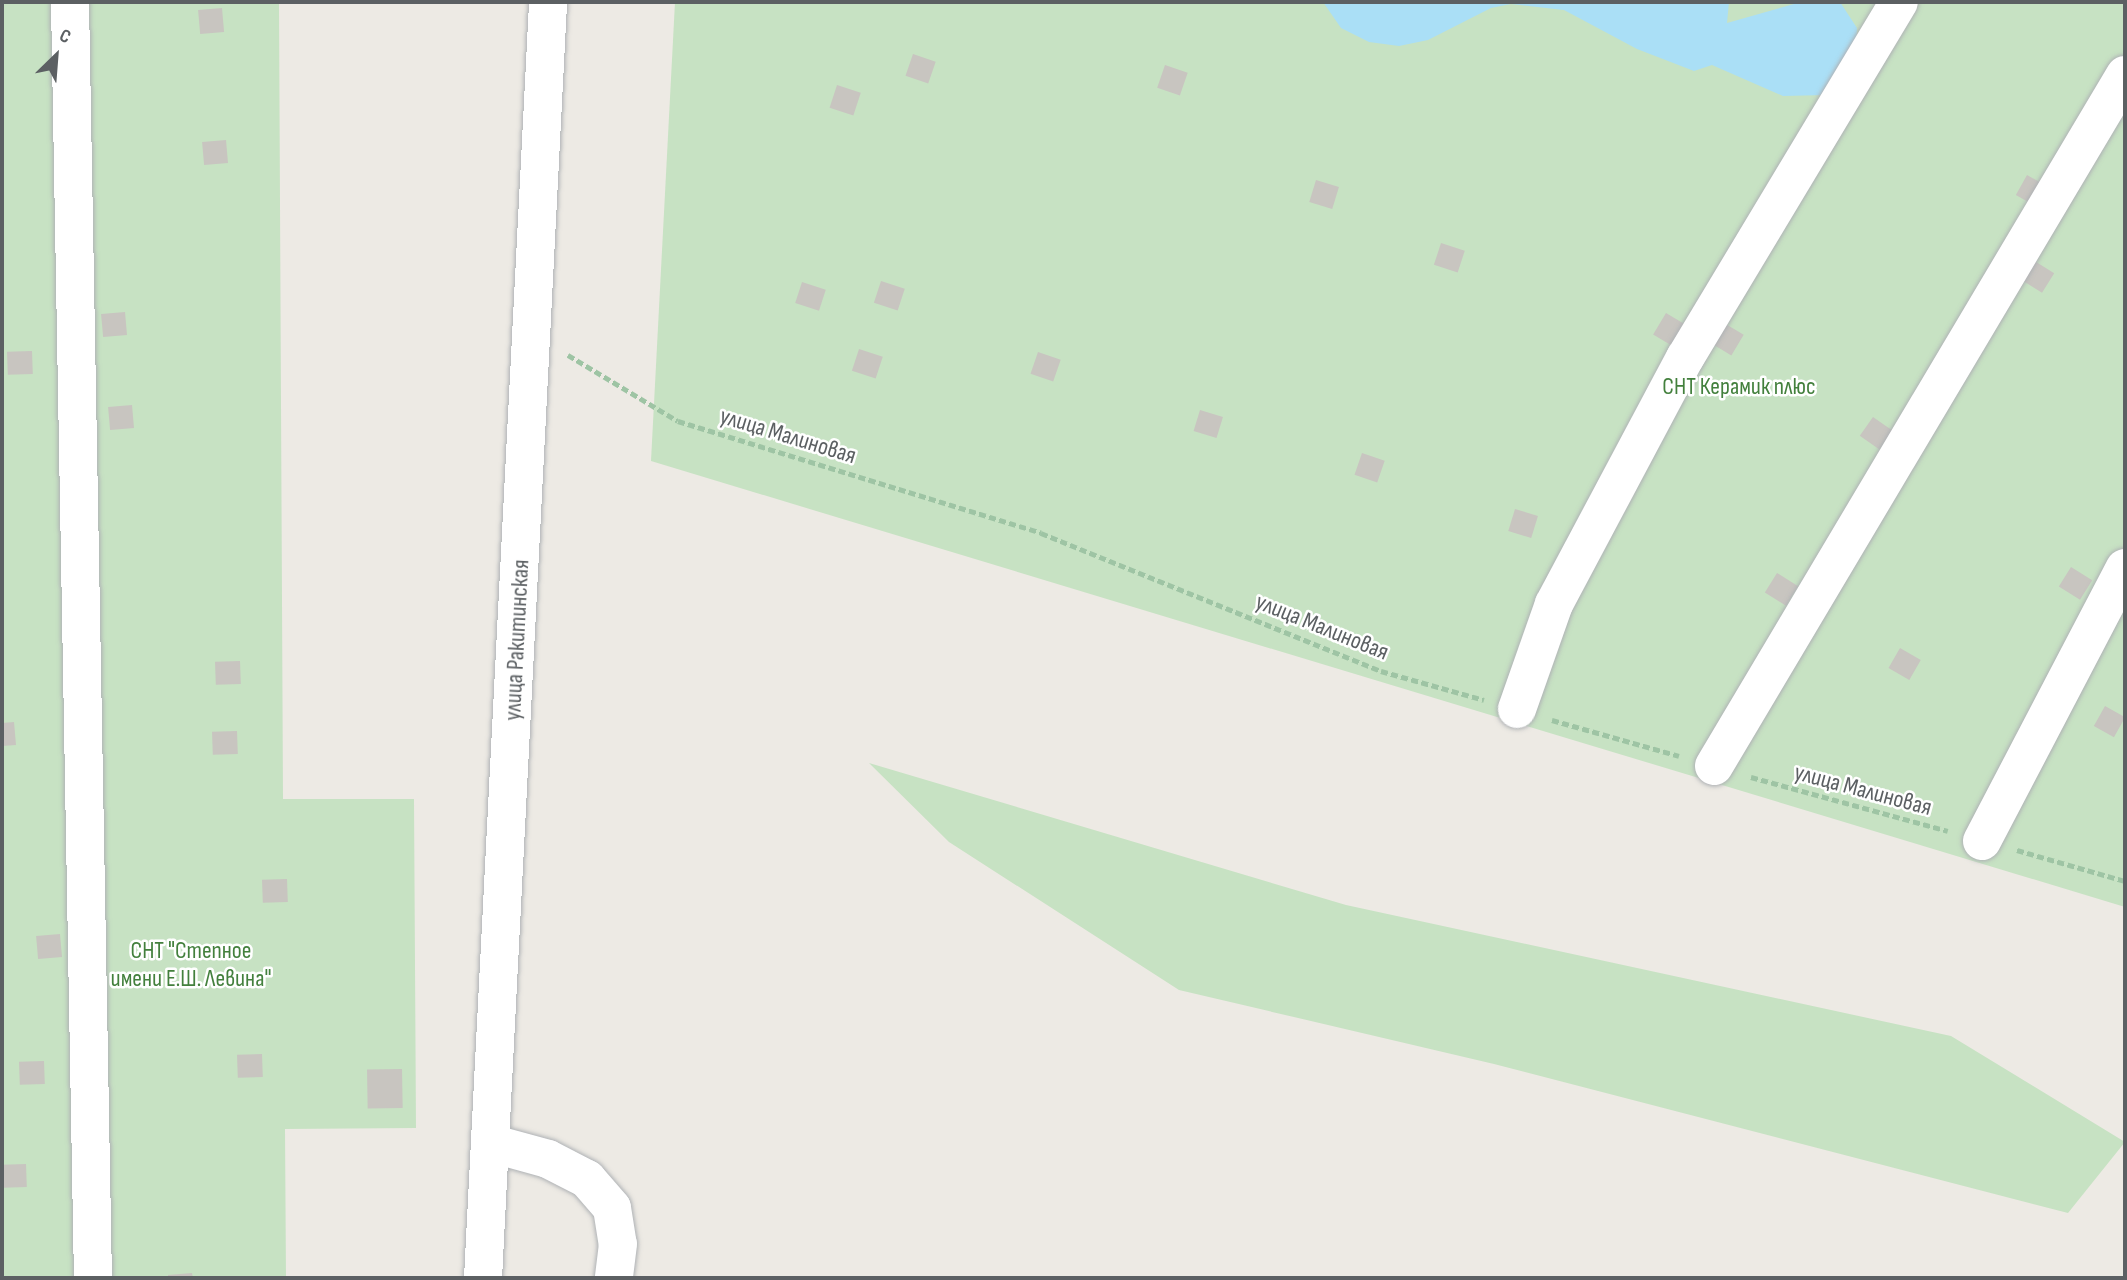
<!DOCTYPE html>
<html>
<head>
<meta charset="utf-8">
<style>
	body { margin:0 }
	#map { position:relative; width:2127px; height:1280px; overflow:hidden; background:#edeae4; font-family:"Sofia Sans Condensed",sans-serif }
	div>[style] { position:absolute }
	.green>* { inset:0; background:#c7e2c3 }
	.water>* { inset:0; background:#aadff6 }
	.building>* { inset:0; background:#c8c5c0; transform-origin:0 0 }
	.path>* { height:4.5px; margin-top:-2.25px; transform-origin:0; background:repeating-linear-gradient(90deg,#9ec4a4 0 7px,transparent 0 10.5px) }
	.roads { filter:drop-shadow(0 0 2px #afb2b5) drop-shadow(0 0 2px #afb2b5) }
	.minor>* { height:38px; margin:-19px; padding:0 19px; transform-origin:19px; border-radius:19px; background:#fff }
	span { translate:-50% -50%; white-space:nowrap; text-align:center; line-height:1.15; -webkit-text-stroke:5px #fff; paint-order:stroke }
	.park-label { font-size:24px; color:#43803d }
	.street-label { font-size:24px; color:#5c6063 }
	.frame { position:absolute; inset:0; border:4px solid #5c6063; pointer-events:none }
	.north { position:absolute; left:21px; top:21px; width:70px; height:70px; -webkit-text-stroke:5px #fff; paint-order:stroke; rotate:25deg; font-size:19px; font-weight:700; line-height:28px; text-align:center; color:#5c6063 }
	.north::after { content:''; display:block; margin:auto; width:24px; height:32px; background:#5c6063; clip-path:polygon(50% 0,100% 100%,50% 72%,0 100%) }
</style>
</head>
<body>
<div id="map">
	<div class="green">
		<div style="clip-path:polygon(2px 2px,279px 2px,283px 799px,414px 799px,416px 1128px,285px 1129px,286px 1278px,2px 1278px)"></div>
		<div style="clip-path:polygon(675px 2px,2125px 2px,2125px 907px,651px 461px)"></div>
		<div style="clip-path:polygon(869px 763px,1346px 905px,1951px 1036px,2125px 1142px,2068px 1213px,1494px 1064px,1179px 990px,949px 842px)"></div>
	</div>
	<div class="water">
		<div style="clip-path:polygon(1323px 2px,1729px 2px,1727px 23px,1801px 2px,1840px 2px,1857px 28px,1856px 52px,1826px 95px,1783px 96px,1712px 65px,1694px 71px,1637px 49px,1564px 10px,1511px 4px,1491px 8px,1428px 40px,1399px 46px,1369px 42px,1341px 28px)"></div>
	</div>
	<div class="building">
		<div style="left:222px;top:8px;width:24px;height:24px;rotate:85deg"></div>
		<div style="left:913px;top:54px;width:24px;height:23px;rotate:19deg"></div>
		<div style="left:1165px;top:65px;width:24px;height:24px;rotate:19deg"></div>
		<div style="left:837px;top:85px;width:25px;height:24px;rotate:18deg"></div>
		<div style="left:226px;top:140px;width:23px;height:24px;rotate:85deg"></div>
		<div style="left:2027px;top:175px;width:25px;height:23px;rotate:29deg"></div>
		<div style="left:1316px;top:180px;width:24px;height:23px;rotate:17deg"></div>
		<div style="left:1441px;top:243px;width:25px;height:23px;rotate:18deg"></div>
		<div style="left:2033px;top:260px;width:25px;height:23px;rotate:32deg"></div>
		<div style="left:881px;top:281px;width:25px;height:23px;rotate:18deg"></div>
		<div style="left:802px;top:282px;width:25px;height:22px;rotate:18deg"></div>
		<div style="left:125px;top:312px;width:23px;height:24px;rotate:85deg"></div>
		<div style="left:1666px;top:313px;width:23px;height:25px;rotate:31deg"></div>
		<div style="left:1724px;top:323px;width:23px;height:24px;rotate:31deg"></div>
		<div style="left:859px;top:349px;width:25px;height:23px;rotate:18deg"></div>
		<div style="left:32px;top:351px;width:23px;height:25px;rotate:88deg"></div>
		<div style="left:1038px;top:352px;width:24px;height:23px;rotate:19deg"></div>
		<div style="left:132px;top:405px;width:23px;height:24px;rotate:85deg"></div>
		<div style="left:1200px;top:410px;width:24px;height:22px;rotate:17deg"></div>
		<div style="left:1873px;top:417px;width:24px;height:23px;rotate:35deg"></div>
		<div style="left:1362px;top:453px;width:24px;height:23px;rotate:19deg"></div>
		<div style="left:1515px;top:509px;width:24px;height:23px;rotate:17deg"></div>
		<div style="left:2071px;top:567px;width:25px;height:23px;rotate:32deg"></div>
		<div style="left:1777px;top:573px;width:25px;height:23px;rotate:32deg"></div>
		<div style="left:1900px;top:648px;width:24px;height:23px;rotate:30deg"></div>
		<div style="left:240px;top:661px;width:23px;height:25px;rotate:88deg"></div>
		<div style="left:2105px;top:706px;width:23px;height:23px;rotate:29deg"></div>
		<div style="clip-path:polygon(14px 722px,16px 745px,2px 746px,2px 723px)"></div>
		<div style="left:237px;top:731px;width:23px;height:25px;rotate:88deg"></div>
		<div style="left:287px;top:879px;width:23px;height:25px;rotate:88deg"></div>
		<div style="left:60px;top:934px;width:23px;height:24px;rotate:85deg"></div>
		<div style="left:262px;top:1054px;width:23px;height:25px;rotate:88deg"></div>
		<div style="left:44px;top:1061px;width:23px;height:25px;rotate:88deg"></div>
		<div style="left:402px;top:1069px;width:39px;height:35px;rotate:89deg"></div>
		<div style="left:26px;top:1164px;width:23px;height:24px;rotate:88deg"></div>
		<div style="clip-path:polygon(192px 1273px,193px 1278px,168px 1278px,168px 1275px)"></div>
	</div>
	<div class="path">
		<div style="left:568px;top:355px;width:128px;rotate:31deg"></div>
		<div style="left:678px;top:421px;width:380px;rotate:17.1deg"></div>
		<div style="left:1041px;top:533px;width:367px;rotate:22.1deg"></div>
		<div style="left:1381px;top:671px;width:107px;rotate:15.7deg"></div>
		<div style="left:1552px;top:720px;width:132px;rotate:15.8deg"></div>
		<div style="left:1751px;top:777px;width:204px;rotate:15.3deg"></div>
		<div style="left:2017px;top:850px;width:112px;rotate:16deg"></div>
	</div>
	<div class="roads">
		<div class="minor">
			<div style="left:70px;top:2px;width:1276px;rotate:88.97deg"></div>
			<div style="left:1517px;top:709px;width:111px;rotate:-70.6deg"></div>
			<div style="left:1554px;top:604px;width:279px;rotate:-62deg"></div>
			<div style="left:1685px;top:358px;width:415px;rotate:-59deg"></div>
			<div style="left:1714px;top:766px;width:804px;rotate:-59.26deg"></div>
			<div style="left:1982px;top:841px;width:308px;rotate:-62.4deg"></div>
			<div style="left:490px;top:1143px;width:60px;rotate:15.4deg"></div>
			<div style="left:548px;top:1159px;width:44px;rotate:27.1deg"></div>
			<div style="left:587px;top:1179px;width:38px;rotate:49deg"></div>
			<div style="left:612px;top:1208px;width:36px;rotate:81deg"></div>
			<div style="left:618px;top:1244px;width:34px;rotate:97deg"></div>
			<div style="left:483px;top:1278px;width:1278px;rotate:-87.08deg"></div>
		</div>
	</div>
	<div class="park-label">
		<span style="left:1739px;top:387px">СНТ Керамик плюс</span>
		<span style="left:191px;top:965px">СНТ "Степное<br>имени Е.Ш. Левина"</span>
	</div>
	<div class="street-label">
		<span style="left:788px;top:436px;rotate:17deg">улица Малиновая</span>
		<span style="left:1322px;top:627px;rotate:22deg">улица Малиновая</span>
		<span style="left:517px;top:640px;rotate:-87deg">улица Ракитинская</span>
		<span style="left:1863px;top:790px;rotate:15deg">улица Малиновая</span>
	</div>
	<div class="frame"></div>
	<div class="north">С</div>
</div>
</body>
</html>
